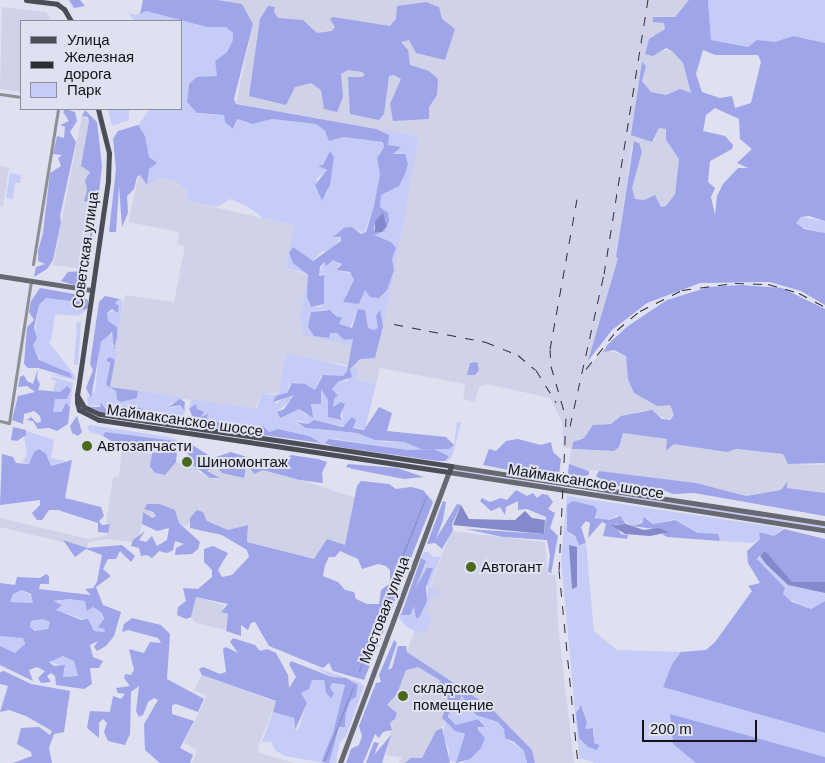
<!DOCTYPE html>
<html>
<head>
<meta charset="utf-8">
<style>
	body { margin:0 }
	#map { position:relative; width:825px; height:763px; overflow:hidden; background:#dfe1f0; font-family:Arial,sans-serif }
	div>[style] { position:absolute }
	.built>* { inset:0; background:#d0d3e8 }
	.green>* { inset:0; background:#c6ccf8; transform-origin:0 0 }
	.forest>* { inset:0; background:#9ea5e8 }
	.water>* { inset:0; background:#8389ca }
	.stream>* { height:1px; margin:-0.5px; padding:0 0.5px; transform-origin:0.5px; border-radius:0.5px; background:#8389ca }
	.street>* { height:3px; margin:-1.5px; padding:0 1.5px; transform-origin:1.5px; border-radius:1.5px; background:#8e8f95 }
	.secondary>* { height:4.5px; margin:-2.25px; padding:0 2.25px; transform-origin:2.25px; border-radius:2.25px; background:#676871 }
	.primary>* { height:5px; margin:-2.5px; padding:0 2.5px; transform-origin:2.5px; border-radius:2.5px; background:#4b4d57 }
	.rail>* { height:1px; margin-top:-0.5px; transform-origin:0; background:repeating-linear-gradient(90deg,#2d2d34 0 9px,transparent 0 18px) }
	.dots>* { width:14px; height:14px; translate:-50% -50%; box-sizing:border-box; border:2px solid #dfe1f0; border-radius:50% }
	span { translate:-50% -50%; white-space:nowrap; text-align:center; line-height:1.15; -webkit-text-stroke:4px #dfe1f0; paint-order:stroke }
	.street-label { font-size:15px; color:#131318 }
	.poi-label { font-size:15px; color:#131318 }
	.left { translate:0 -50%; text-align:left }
	.legend { position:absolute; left:20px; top:20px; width:162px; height:90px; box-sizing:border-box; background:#dfe1f0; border:1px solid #8d8f9a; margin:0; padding:6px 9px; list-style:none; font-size:15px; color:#131318 }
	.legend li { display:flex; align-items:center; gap:10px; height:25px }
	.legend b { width:25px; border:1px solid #8d8f9a }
	.scale { position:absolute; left:642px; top:720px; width:115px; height:22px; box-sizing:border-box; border:2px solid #131318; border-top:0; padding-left:6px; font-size:15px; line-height:18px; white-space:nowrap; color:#131318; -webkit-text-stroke:4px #dfe1f0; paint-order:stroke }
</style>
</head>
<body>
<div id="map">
	<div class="built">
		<div style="clip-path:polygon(218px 0,689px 0,675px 17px,655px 16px,657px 23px,664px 23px,665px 29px,649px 39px,647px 47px,655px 55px,660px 49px,672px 51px,683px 63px,691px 93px,676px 91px,666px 95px,651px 92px,642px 81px,644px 62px,634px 136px,654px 141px,659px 128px,666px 129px,666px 140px,679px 159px,675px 194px,666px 206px,661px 207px,655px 195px,644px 200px,635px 199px,632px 188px,641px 157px,632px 146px,616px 257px,618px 258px,588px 361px,592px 363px,604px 350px,625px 355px,634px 393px,655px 405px,670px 405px,674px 415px,668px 420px,650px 411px,637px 412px,611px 424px,595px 425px,584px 438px,578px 438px,575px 450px,614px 451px,619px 447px,623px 433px,668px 439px,666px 451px,674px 444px,783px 454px,788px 464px,823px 465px,825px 462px,825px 493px,787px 488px,787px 483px,781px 490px,746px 496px,696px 483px,582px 469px,569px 464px,571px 448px,563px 447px,562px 422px,550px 398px,486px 384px,479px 387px,475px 402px,463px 399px,465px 384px,380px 368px,376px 384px,356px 380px,358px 368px,348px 365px,286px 356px,279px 392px,260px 396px,255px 410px,110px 387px,125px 295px,174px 302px,185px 246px,177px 244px,179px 232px,128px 222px,139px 175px,155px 181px,161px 178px,179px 182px,188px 191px,186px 201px,294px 225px,286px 268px,308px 275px,300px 314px,302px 324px,351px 345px,387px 144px,324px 122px,236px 103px,253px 24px,242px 4px)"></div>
		<div style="clip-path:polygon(2px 7px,46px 12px,51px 21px,21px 21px,21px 92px,0 89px)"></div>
		<div style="clip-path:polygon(82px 116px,89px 120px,82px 167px,90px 172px,85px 180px,87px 190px,84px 202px,92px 204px,94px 209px,82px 269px,53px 265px)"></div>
		<div style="clip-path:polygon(0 166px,9px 168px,3px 206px,0 206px)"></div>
		<div style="clip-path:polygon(122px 450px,152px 454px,151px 470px,161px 475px,176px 462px,197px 466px,199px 472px,210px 478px,218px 480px,207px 471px,215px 465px,222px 473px,244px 478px,247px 463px,254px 473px,261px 470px,273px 471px,356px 498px,345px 545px,314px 559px,247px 542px,248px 525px,228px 530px,207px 521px,204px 514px,194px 514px,188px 525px,182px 526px,160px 504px,144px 506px,156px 516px,143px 519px,139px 536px,132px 542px,108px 539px,89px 542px,87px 548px,0 527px,0 518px,88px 539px,107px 535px,110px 524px,106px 523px,113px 478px,119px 476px)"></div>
		<div style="clip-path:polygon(451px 531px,545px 542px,548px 575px,556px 575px,558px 625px,574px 763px,535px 763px,532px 750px,407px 651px)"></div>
		<div style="clip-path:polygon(196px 597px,224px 605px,222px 612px,228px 614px,225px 630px,196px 623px,191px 617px)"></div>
		<div style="clip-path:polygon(412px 667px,419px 667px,441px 681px,433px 687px,435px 692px,444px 694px,448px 700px,442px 716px,445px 721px,443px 726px,436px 731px,426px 755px,421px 759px,411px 758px,406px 763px,399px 763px,402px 758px,386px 755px,392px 727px,390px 723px,394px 721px,395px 711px,387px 705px,397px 694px,406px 670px)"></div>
		<div style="clip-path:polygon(202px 675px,276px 702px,258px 747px,260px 753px,294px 763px,192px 763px,197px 750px,184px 743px,207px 696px,194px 690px)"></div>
	</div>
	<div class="green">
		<div style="clip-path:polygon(708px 0,825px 0,825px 43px,793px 36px,775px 42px,758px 40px,748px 47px,711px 40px)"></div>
		<div style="clip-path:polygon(evenodd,146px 11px,207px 27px,226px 27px,233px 33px,233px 40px,227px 52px,215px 61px,217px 76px,199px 77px,189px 84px,187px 102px,199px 114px,224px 115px,225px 122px,234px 129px,237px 119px,249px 124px,272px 119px,316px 124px,325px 131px,330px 141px,343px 137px,383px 142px,384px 146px,377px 158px,380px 174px,374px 206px,364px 233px,352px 227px,335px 239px,342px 237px,330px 251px,322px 251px,312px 261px,291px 247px,293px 263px,306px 273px,286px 268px,294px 225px,263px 218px,247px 206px,230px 199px,217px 207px,186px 201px,188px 191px,176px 181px,161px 178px,147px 185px,149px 169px,156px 163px,149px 157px,145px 136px,138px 125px,150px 109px,181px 109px,181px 21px,134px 21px,129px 13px,135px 15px,146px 11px,334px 157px,328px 191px,322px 201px,316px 188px,317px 178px,327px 172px,322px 166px,325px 162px,334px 157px)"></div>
		<div style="clip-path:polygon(108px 109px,129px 109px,129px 120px,112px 126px)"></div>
		<div style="clip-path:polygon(376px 129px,416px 136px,418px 141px,393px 278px,383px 326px,381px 312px,376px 318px,378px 328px,374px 330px,368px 329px,365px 310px,356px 313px,350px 328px,339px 324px,333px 312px,326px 309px,311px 312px,309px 331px,316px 337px,327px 338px,330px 333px,337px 333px,344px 340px,353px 339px,352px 345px,303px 335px,300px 314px,308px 275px,309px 305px,320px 307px,324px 304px,324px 275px,319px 274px,324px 262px,326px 265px,333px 260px,341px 262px,336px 270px,352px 274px,354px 282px,345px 295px,357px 303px,361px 302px,365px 290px,369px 295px,379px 298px,387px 290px,394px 270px,392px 259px,396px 250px,392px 242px,374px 235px,385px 231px,389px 221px,388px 213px,380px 207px,381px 195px,402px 183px,408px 162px,401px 152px,393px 154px,400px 149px,387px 144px)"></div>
		<div style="clip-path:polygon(10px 173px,21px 175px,20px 183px,15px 183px,13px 199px,6px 198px)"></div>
		<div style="clip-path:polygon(801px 217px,825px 221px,825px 233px,797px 226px,796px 220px)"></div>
		<div style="clip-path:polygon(53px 297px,72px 301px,86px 310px,79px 316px,55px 314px,51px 341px,48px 341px,76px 377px,75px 380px,48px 374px,72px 376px,42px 363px,33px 345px,39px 305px,46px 298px)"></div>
		<div style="clip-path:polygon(118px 298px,123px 302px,115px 360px,110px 357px,106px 385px,116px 391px,117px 400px,121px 402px,137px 398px,138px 391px,186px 398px,169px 404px,171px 408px,178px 405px,186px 408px,182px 422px,162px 421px,158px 415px,147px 415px,143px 409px,132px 405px,128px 407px,129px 411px,93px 405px,92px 409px,88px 405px,86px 389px,88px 397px,95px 391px,100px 344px,110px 332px,114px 342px,111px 347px,116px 347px,117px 327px,108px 321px,107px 313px,120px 308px,115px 303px)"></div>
		<div style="left:81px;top:322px;width:43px;height:4px;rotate:94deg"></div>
		<div style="clip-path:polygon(286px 355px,297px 355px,348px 367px,344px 376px,321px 376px,315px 390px,295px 382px,289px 386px,286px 395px,275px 398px,275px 404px,289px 395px,294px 397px,277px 412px,278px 417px,299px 409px,307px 416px,313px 402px,321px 404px,321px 389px,328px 400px,328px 417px,342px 420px,343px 406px,341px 402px,333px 407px,335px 401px,332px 389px,338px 382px,347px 381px,352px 366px,358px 368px,356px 380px,376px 384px,365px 429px,312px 421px,308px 424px,297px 420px,296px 424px,319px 430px,357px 433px,384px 442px,404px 442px,423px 449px,454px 445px,457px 422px,461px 423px,452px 457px,448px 461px,445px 461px,448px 455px,434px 449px,408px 450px,336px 439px,329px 439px,326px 445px,319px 444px,309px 436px,278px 429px,269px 432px,263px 426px,256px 428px,235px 423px,221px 427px,216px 422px,209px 424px,207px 413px,201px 417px,203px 412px,197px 409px,197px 405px,189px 409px,191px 399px,257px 409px,261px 394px,274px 395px,279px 392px)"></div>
		<div style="clip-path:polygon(54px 377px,73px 383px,70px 407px,63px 406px,61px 412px,55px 413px,52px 411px,55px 399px,68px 398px,71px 390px,65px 387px,61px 392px,53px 392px,56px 381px,50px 379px)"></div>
		<div style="clip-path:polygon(90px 425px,169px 437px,177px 440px,179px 444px,105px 432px,103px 436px,90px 432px,87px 427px)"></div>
		<div style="left:190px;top:430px;width:234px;height:1px;rotate:8deg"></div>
		<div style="clip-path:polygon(27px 431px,54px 440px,51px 458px,65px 461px,50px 466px,48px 457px,38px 449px,30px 464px,22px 462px,27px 455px,24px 437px)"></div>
		<div style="left:456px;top:470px;width:106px;height:2px;rotate:9deg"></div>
		<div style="clip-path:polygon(597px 491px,825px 525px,825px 528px,598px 493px)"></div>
		<div style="clip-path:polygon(evenodd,567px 496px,783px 528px,774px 536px,759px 532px,760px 539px,752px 543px,720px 541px,718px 534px,701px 534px,674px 519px,653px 524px,648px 518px,632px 526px,617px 515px,609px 520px,597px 519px,594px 506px,573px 501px,566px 519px,567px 531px,583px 545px,586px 544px,594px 631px,617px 650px,681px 652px,672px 664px,663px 687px,825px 733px,825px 757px,670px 714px,673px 744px,696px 763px,595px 763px,581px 758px,580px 763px,561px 560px,567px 496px,577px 707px,583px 708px,587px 720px,585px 729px,594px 729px,594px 743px,600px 745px,599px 749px,588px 747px,579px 739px,577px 707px)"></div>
		<div style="clip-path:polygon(424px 552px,429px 552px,433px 557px,441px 556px,429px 587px,440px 592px,440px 597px,433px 594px,425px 613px,432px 616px,426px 633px,422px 633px,408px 628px,399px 618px,400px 613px,404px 615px,415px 606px,415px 614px,423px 612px,428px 592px,426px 569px,423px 580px,415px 585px,426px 564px,421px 558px)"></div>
		<div style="clip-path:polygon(760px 556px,788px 585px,825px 593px,825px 601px,811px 609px,788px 599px,782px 594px,785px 588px,758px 561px)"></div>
		<div style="clip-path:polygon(22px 590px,33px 597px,33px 603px,10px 602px,13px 594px)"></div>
		<div style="clip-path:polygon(69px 599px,85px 601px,88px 611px,92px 607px,102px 613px,105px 632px,94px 631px,89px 621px,58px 611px,57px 609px,62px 605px,52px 602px)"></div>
		<div style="clip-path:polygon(42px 619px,50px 622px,48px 629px,37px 631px,30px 627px,31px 621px)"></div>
		<div style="clip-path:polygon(11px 635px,24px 638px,24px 647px,18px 653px,10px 652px,0 646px,0 636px)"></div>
		<div style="clip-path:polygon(64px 656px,74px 661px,78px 676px,62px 677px,66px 668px,49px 661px)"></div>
		<div style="clip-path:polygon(314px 667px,359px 682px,364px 686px,346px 736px,339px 744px,336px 763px,327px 763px,340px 727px,346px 725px,346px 713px,350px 701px,356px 697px,358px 685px,346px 678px,332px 677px)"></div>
		<div style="clip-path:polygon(312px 680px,324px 680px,324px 686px,334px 692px,330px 687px,332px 683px,345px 686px,333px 733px,323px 757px,324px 763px,285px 756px,275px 750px,271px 742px,262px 742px,273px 712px,294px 718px,294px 729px,298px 730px,307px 703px,301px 693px,307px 690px)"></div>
		<div style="clip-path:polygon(461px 695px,476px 715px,498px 722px,504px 728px,505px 738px,524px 751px,527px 763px,462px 763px,471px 757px,485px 739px,478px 730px,482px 722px,478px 719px,457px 725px,449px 719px,449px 711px)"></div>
		<div style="clip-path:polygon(445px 721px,455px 731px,465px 735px,456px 763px,449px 760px,449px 750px,443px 736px)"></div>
	</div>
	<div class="forest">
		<div style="clip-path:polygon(69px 0,80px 0,85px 6px,74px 8px)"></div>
		<div style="clip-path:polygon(evenodd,143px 0,218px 0,242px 4px,253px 24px,234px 99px,236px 104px,376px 129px,389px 135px,388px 145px,401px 147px,393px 154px,405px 154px,408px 164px,405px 174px,399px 186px,381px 195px,380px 207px,388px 213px,389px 221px,385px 231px,374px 235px,391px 242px,396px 248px,392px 259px,394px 270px,387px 290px,379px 298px,370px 297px,365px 290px,359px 304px,343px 302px,354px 280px,350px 272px,336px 270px,342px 264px,333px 260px,326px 266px,324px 262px,320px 267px,319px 276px,324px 275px,324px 304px,311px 307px,307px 297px,308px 275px,293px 263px,289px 253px,293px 247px,313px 261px,341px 241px,341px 237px,333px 237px,344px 228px,352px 227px,361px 234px,366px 232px,374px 206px,380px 174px,377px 158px,384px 147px,383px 142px,343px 137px,329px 141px,325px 131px,316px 124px,272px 119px,252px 124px,237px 119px,233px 129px,225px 122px,224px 115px,197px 113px,187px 102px,189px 84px,197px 77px,217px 76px,215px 61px,227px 52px,233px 40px,233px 33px,226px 27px,207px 27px,146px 11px,140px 14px,143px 0,385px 218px,387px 226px,384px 231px,374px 230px,374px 225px,385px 218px)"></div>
		<div style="clip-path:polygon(evenodd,689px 0,708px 0,711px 40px,748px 47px,757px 40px,775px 42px,793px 36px,825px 43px,825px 221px,809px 216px,801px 217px,796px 223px,804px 229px,825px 233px,825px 305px,801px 291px,770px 282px,700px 283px,647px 303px,612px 330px,588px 361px,618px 258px,616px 257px,634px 141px,639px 143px,642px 152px,632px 188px,635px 199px,644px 200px,655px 195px,661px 207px,666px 206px,675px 194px,679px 159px,666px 140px,666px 129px,659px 128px,652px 142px,631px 135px,642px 62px,646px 66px,642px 81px,651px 92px,666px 95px,680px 89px,691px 93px,683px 63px,672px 51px,666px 48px,653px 56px,645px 54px,649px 39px,665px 29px,664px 23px,653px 22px,653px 17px,675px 17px,689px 0,703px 50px,715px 55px,758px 55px,761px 62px,751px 103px,735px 108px,732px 96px,720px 98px,702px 92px,696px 74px,703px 50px,689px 0,715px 108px,739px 119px,740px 139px,752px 149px,737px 163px,748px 168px,738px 168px,723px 184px,717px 196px,715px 215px,711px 197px,715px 188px,708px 182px,710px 161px,732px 149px,733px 145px,725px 136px,703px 131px,706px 115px,715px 108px)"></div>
		<div style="clip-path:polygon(426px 2px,439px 7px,442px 19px,455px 29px,445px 60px,416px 53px,409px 40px,401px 42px,408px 50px,410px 65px,429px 71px,438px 79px,437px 95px,429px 107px,429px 119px,393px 121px,390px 104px,401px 79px,394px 75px,389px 76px,384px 114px,379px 120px,350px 114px,348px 77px,362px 77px,365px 75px,362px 72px,348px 70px,341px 74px,343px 97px,337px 112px,324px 109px,321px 90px,311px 83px,295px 87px,286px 105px,249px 96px,260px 19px,268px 6px,275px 7px,274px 12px,278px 18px,303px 20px,317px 33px,332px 31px,335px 27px,330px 19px,333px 17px,390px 26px,396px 19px,397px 6px)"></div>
		<div style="clip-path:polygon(65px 109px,75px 112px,77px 121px,70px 132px,76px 142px,60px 216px,61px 222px,53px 260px,47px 269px,34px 277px,36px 267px,45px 264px,38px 261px,38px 251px,43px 233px,50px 173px,61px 166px,58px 158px,62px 155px,53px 154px,57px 136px,64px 138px,65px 127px,60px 125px,69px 121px,63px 112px)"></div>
		<div style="clip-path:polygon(85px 110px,97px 122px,102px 166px,96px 220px,87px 254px,94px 209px,92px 204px,84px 201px,87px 190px,85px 180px,90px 172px,81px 166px,89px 121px,88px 117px,82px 116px)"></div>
		<div style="clip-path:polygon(138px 125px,145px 136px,149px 157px,157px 163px,149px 169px,147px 185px,140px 175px,137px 177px,134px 189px,127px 196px,128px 213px,122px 227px,119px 186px,116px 232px,109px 232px,116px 169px,113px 139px,118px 131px)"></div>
		<div style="clip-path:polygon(330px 151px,334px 157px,330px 185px,322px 201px,315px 185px,327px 170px,318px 166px,323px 165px)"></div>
		<div style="clip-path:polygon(88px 257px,82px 282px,74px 285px,61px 281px,68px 272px,81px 271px)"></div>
		<div style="clip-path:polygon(741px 285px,782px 288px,825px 309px,825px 463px,788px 464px,783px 454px,736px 449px,727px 452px,674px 444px,666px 451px,667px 439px,623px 433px,619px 447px,614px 451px,572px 449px,573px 442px,584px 438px,593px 425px,611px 424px,621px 416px,652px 410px,662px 419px,670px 420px,674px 415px,670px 405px,657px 406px,634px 393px,628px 379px,626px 356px,614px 350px,603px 352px,607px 345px,628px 326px,667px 300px,709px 287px)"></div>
		<div style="clip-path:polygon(40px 288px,74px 294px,88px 300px,88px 308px,84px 310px,72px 301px,46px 298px,39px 305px,34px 328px,37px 338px,33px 345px,39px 360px,70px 373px,72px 378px,38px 368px,28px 368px,24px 364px,27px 327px,34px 320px,29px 312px,31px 301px)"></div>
		<div style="clip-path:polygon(105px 296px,119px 299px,115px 303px,119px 306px,118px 313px,112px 309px,107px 313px,108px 321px,117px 327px,117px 337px,114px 350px,112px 332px,101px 342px,91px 398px,86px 388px,93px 370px,90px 364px,99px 302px)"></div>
		<div style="clip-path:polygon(358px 309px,365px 310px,368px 328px,374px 330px,378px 328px,376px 316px,380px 310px,383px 326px,375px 358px,360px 359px,350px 369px,352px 377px,338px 382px,332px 389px,338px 396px,335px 397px,333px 407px,341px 402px,345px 404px,340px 416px,342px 420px,328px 417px,328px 400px,321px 389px,321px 404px,311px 404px,313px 418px,299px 409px,280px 418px,277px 412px,284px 409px,294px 395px,273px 402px,276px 396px,287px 393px,292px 383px,305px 384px,315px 390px,323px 375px,343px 376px,347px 371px,353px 339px,344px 340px,337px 333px,330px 333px,329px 338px,314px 336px,308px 327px,311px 312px,330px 310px,337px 317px,342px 317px,339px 324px,352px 328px)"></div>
		<div style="clip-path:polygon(110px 357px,115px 360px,110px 387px,138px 391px,137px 398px,121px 402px,117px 400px,116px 391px,106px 385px,110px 363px,106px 360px)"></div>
		<div style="clip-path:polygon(477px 362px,479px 370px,475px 375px,467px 375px,470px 363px)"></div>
		<div style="clip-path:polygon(38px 369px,37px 378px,40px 384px,38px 390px,60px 392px,67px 386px,71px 390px,67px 399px,55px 399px,53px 412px,61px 412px,66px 403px,70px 407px,68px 424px,57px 431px,49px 428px,38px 429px,33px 421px,27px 420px,31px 417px,37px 423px,41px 422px,40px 416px,34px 411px,24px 414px,23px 424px,12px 420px,18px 396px,35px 392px,27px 386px,18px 387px,20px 377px,24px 375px,27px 381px,33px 384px)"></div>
		<div style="clip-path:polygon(180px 399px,185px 402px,184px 410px,180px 405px,168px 407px)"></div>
		<div style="clip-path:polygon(101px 403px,106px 409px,129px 411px,132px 405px,143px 409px,147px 415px,156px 414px,165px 419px,101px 412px,91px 407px,100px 407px)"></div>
		<div style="clip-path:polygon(196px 404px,197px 409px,204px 412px,201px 417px,209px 413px,207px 417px,210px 424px,218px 422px,223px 427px,235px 423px,256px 428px,263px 426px,269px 432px,278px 429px,309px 436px,321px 443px,190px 425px,188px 423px,192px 415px,189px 409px)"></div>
		<div style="clip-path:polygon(379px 407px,392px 413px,387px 431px,446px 437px,454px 445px,449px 449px,421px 449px,404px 442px,375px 440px,357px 433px,306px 428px,296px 422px,308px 424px,314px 420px,343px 427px,352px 417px,356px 420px,353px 428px,364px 430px)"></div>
		<div style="clip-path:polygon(77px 416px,82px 432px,78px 436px,72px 433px,70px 426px)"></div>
		<div style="clip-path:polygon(13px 427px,26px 430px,26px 435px,17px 441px,11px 440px)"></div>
		<div style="clip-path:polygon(105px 432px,174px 441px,178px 444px,174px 447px,157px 445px,149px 450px,113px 442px,103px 436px)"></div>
		<div style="clip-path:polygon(329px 439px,408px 450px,434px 449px,449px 456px,445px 461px,438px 461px,332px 446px,325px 443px)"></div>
		<div style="clip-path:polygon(518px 439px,541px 445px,551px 442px,553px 452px,561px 459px,559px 475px,545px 477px,483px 465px,489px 449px,496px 451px,506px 441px)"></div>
		<div style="clip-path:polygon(189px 443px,213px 458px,231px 452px,253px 459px,269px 457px,281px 463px,291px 455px,318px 459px,327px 462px,322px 473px,323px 483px,300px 480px,263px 470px,254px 474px,247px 463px,244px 478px,222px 473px,215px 465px,207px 471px,220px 478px,210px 478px,193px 465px,185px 448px)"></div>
		<div style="clip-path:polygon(39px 449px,46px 454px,51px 466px,72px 460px,65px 498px,101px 507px,104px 516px,99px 521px,102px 525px,110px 524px,108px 533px,98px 532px,98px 523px,58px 510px,49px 510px,42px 520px,37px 520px,32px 513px,40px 505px,40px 500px,0 505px,2px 454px,13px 457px,16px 463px,29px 464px,34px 452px)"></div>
		<div style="clip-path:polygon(167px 450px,177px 453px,176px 462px,165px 475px,155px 473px,150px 467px,152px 453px)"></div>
		<div style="clip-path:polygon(348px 464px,397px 468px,424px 477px,404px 479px,353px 469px,346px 467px)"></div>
		<div style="clip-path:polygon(569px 464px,589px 471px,589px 475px,574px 478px,568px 473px)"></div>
		<div style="clip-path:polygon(599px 471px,696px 483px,746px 496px,781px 490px,787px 482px,787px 488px,825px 493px,825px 516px,694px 493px,673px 494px,657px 488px,611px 486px,596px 476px)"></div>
		<div style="clip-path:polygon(361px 481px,389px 484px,396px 489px,411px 487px,423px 490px,433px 502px,401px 583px,390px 580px,390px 570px,386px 566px,378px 564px,362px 569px,358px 559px,340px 551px,335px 557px,329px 557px,325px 565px,323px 576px,338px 582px,345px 590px,354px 592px,356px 599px,367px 604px,379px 604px,381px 590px,389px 584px,399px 590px,391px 612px,382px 613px,378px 619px,383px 620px,385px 628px,364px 680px,333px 671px,329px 663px,323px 668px,269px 646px,255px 622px,251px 623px,248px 630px,241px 625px,241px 636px,226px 631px,228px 614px,221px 612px,228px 604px,196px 597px,191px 617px,186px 619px,177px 615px,178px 607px,186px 601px,183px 588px,198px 589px,212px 577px,212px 570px,204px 562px,204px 549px,213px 546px,228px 553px,218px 570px,222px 577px,232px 575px,249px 557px,247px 550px,222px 535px,190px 528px,190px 518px,197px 510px,203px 512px,207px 521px,228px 530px,248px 525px,247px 542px,314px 559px,327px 539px,345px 545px,357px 486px)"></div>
		<div style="clip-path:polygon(516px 490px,527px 496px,533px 493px,537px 498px,542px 494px,548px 495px,553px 502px,548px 509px,555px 513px,550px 528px,558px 536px,551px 574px,548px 571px,550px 556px,547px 540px,503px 537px,466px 529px,544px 534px,546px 517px,527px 509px,518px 510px,518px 501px,506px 507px,505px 515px,500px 507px,491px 511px,480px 501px,482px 498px,490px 502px,501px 498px,507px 500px)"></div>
		<div style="clip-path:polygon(443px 501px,446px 502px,443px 520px,436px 539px,457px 504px,461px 505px,452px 524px,453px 530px,442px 549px,435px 543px,427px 544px)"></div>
		<div style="clip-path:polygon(573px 501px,594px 506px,597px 510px,595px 518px,609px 520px,620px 516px,626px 524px,614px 524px,621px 534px,628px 535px,627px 539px,603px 536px,606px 524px,602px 522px,588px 538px,590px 523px,586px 521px,581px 527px,586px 543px,579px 545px,575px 536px,567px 531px,567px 505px)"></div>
		<div style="clip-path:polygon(147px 504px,160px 504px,175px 510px,179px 523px,200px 542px,198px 549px,192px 554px,175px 555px,176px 548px,184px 544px,175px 541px,173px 550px,167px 553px,159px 551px,152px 558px,147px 555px,141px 556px,139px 548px,131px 546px,133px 540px,145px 531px,139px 540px,146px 542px,152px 536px,157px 546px,167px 540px,169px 528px,157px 531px,142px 524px,143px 512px,152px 518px,156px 516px,153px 512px,144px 509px)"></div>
		<div style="clip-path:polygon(644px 517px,653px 524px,675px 520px,698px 533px,718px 534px,720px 541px,667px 537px,662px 534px,669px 531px,632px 526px,642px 523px)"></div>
		<div style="clip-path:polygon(784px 529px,825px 539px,825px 582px,792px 582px,763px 552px,757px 559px,785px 588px,783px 594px,792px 602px,811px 609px,825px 601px,825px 733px,663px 687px,672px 664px,681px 652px,706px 650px,715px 642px,752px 591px,748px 586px,760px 583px,748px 563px,747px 551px,760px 539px,759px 532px,774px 536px)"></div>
		<div style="clip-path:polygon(evenodd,63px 540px,87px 548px,122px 545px,135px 556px,131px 562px,120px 551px,116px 559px,108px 559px,103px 569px,111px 576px,96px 587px,103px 605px,121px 612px,114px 636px,106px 646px,97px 651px,94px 647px,98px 641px,90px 645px,93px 657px,103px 661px,99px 668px,90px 668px,92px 684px,84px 689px,56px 685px,55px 676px,51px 673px,47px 676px,51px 682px,41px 683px,38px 678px,45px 671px,37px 667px,29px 670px,33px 681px,0 665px,0 646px,15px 653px,25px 644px,23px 638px,0 636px,0 583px,15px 585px,17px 577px,40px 578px,46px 574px,49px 576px,49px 584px,40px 584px,39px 589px,91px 595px,85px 589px,93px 588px,97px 582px,102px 555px,86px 549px,75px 557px,63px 540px,22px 590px,31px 594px,33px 603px,10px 602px,13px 594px,22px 590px,63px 540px,69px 599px,85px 601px,87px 611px,93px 607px,102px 613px,104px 619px,98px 627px,104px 629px,105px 632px,94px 631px,88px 619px,81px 620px,56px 610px,62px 605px,53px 601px,69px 599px,63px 540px,42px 619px,50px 622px,48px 629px,35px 631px,30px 627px,31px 621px,42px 619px,63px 540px,63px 656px,74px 661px,78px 676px,63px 677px,65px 665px,54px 666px,49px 662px,63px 656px)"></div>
		<div style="clip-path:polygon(421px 558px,426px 561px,416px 587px,427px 568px,433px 568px,426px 587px,427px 601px,419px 618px,416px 618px,414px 606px,410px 615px,401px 615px)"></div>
		<div style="clip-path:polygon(132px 618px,161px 625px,170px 634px,167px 679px,204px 699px,198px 712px,176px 704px,172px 705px,172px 714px,194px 721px,180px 748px,193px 755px,190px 763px,160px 763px,145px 750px,144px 724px,158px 700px,154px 698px,148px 702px,143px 715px,139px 717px,136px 711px,139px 686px,131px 692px,130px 734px,125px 745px,108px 741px,104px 732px,107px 723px,103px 719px,99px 723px,99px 738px,87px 728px,90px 711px,110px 712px,113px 696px,121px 699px,125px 694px,118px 693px,116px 688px,130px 686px,124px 678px,125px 674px,131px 675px,134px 670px,129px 649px,144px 653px,150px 642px,161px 643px,158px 638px,128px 630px,122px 632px,124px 624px)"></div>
		<div style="clip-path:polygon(233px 638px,255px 645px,260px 651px,267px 649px,276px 653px,288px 675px,289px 688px,296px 677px,289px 664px,291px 661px,332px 677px,346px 678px,358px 685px,356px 697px,350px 701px,346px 713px,345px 727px,339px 727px,329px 763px,322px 762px,323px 757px,333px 733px,345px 685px,332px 683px,330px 687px,334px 694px,331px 698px,326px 693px,324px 680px,312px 680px,309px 689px,301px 693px,307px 703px,295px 730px,294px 718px,273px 712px,276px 701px,202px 675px,199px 669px,203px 667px,220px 674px,226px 672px,223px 649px,226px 647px,238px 653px,230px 642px)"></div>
		<div style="clip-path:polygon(394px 640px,397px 643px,388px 670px,392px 668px,398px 646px,406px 646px,407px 652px,490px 707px,532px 750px,535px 763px,527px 763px,524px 751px,514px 742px,505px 738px,504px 729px,498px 722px,476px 715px,461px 695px,460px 703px,451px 706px,448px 717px,456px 725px,478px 719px,485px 727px,478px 727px,478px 730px,485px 738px,481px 748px,470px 759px,456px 763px,465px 734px,455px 731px,442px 718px,448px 699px,432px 688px,441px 681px,418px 667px,406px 670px,397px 694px,387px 705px,397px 713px,395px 719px,390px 723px,392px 730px,383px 732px,379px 738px,375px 734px,363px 763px,346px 763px,351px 749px,359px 745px,362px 736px,359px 726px,376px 683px,381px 682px,379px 675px)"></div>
		<div style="clip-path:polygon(4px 671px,31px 684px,70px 691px,64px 732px,54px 734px,49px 748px,52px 763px,13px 763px,32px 756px,31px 752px,17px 744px,21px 728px,39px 727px,50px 735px,52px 731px,26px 716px,9px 710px,0 712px,8px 686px,0 684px,0 672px)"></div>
		<div style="clip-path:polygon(581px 705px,587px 722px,585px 729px,593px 728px,594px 743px,600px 745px,597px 750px,588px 747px,579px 738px,576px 713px)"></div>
		<div style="clip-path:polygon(670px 714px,825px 757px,825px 763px,696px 763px,673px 744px)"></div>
		<div style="clip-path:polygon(442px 728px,450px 763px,405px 763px,411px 758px,422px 758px,436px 731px)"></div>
		<div style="clip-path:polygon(391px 735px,382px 763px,366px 763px,374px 742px,379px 743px,374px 755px)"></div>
	</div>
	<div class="water">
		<div style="clip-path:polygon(383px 213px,387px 226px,382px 232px,375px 232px,375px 221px)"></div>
		<div style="clip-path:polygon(461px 505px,469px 519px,515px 520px,525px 511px,532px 518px,545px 520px,544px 534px,453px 525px)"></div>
		<div style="clip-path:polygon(626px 524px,644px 530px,658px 528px,670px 532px,650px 536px,625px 534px,611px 525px)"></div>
		<div style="clip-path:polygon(569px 545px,577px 547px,577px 587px,572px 589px)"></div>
		<div style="clip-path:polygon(763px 552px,766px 552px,792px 582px,825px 582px,825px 593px,788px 585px,766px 564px,760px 556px)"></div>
	</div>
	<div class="stream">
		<div style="left:394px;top:577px;width:87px;rotate:-68.4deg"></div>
		<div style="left:359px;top:671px;width:88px;rotate:-68.1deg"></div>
		<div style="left:324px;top:761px;width:79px;rotate:-68.6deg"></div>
	</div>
	<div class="street">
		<div style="left:0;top:94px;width:21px;rotate:8deg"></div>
		<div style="left:33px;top:264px;width:157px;rotate:-80.8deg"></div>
		<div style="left:0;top:421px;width:9px;rotate:13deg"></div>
		<div style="left:9px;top:423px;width:144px;rotate:-81.2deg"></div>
	</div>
	<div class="secondary">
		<div style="left:0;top:276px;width:93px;rotate:8.7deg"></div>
		<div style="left:451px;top:466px;width:378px;rotate:8.7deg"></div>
		<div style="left:340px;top:763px;width:311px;rotate:-69.5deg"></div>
		<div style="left:449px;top:472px;width:380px;rotate:8.8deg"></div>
	</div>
	<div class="primary">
		<div style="left:26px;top:0;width:31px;rotate:7deg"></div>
		<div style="left:57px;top:4px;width:9px;rotate:36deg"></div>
		<div style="left:64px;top:9px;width:14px;rotate:60deg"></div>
		<div style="left:77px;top:395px;width:14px;rotate:60deg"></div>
		<div style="left:84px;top:407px;width:17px;rotate:24deg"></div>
		<div style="left:100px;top:414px;width:355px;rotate:8.4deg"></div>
		<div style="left:451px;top:466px;width:6px;rotate:108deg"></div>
		<div style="left:449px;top:472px;width:354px;rotate:-171.5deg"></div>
		<div style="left:99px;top:420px;width:22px;rotate:-153deg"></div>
		<div style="left:79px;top:410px;width:8px;rotate:-104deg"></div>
		<div style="left:77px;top:402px;width:7px;rotate:-90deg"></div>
		<div style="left:77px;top:395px;width:13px;rotate:-81deg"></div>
		<div style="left:79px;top:382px;width:204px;rotate:-81.8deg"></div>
		<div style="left:108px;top:180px;width:27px;rotate:-88deg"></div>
		<div style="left:109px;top:153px;width:45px;rotate:-104deg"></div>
	</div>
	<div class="rail">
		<div style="left:577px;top:199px;width:152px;rotate:100.2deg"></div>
		<div style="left:550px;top:349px;width:17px;rotate:87deg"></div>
		<div style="left:551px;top:366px;width:54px;rotate:73.9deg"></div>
		<div style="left:566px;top:418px;width:152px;rotate:92.6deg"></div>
		<div style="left:559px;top:570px;width:194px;rotate:84.4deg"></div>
		<div style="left:394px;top:324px;width:94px;rotate:11.1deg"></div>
		<div style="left:486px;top:342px;width:35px;rotate:22deg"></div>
		<div style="left:518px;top:355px;width:23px;rotate:40deg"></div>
		<div style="left:536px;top:370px;width:38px;rotate:58deg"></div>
		<div style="left:586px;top:369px;width:50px;rotate:-51.5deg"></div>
		<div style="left:617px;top:330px;width:30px;rotate:-40deg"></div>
		<div style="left:640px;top:311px;width:47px;rotate:-26.6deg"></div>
		<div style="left:682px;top:290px;width:53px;rotate:-7.5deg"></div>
		<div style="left:735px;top:283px;width:33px;rotate:2deg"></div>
		<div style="left:768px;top:284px;width:32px;rotate:16deg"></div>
		<div style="left:799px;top:293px;width:30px;rotate:28deg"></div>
		<div style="left:570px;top:426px;width:156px;rotate:-77.4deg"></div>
		<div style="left:604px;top:274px;width:278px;rotate:-80.9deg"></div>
	</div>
	<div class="dots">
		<div style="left:87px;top:446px;background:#4a691f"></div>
		<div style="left:187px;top:462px;background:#4a691f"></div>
		<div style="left:471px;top:567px;background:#4a691f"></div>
		<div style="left:403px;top:696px;background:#4a691f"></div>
	</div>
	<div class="street-label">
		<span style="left:85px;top:250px;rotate:-82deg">Советская улица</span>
		<span style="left:185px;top:420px;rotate:8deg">Маймаксанское шоссе</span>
		<span style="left:586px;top:481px;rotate:9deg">Маймаксанское шоссе</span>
		<span style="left:384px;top:610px;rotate:-69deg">Мостовая улица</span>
	</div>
	<div class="poi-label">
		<span class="left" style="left:97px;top:446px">Автозапчасти</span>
		<span class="left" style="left:197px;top:462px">Шиномонтаж</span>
		<span class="left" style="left:481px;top:567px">Автогант</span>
		<span class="left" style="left:413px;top:696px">складское<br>помещение</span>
	</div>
	<ul class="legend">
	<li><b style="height:6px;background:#4b4d57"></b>Улица</li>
	<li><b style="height:6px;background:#2d2d34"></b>Железная дорога</li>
	<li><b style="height:14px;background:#c6ccf8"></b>Парк</li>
	</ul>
	<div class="scale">200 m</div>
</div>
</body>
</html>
